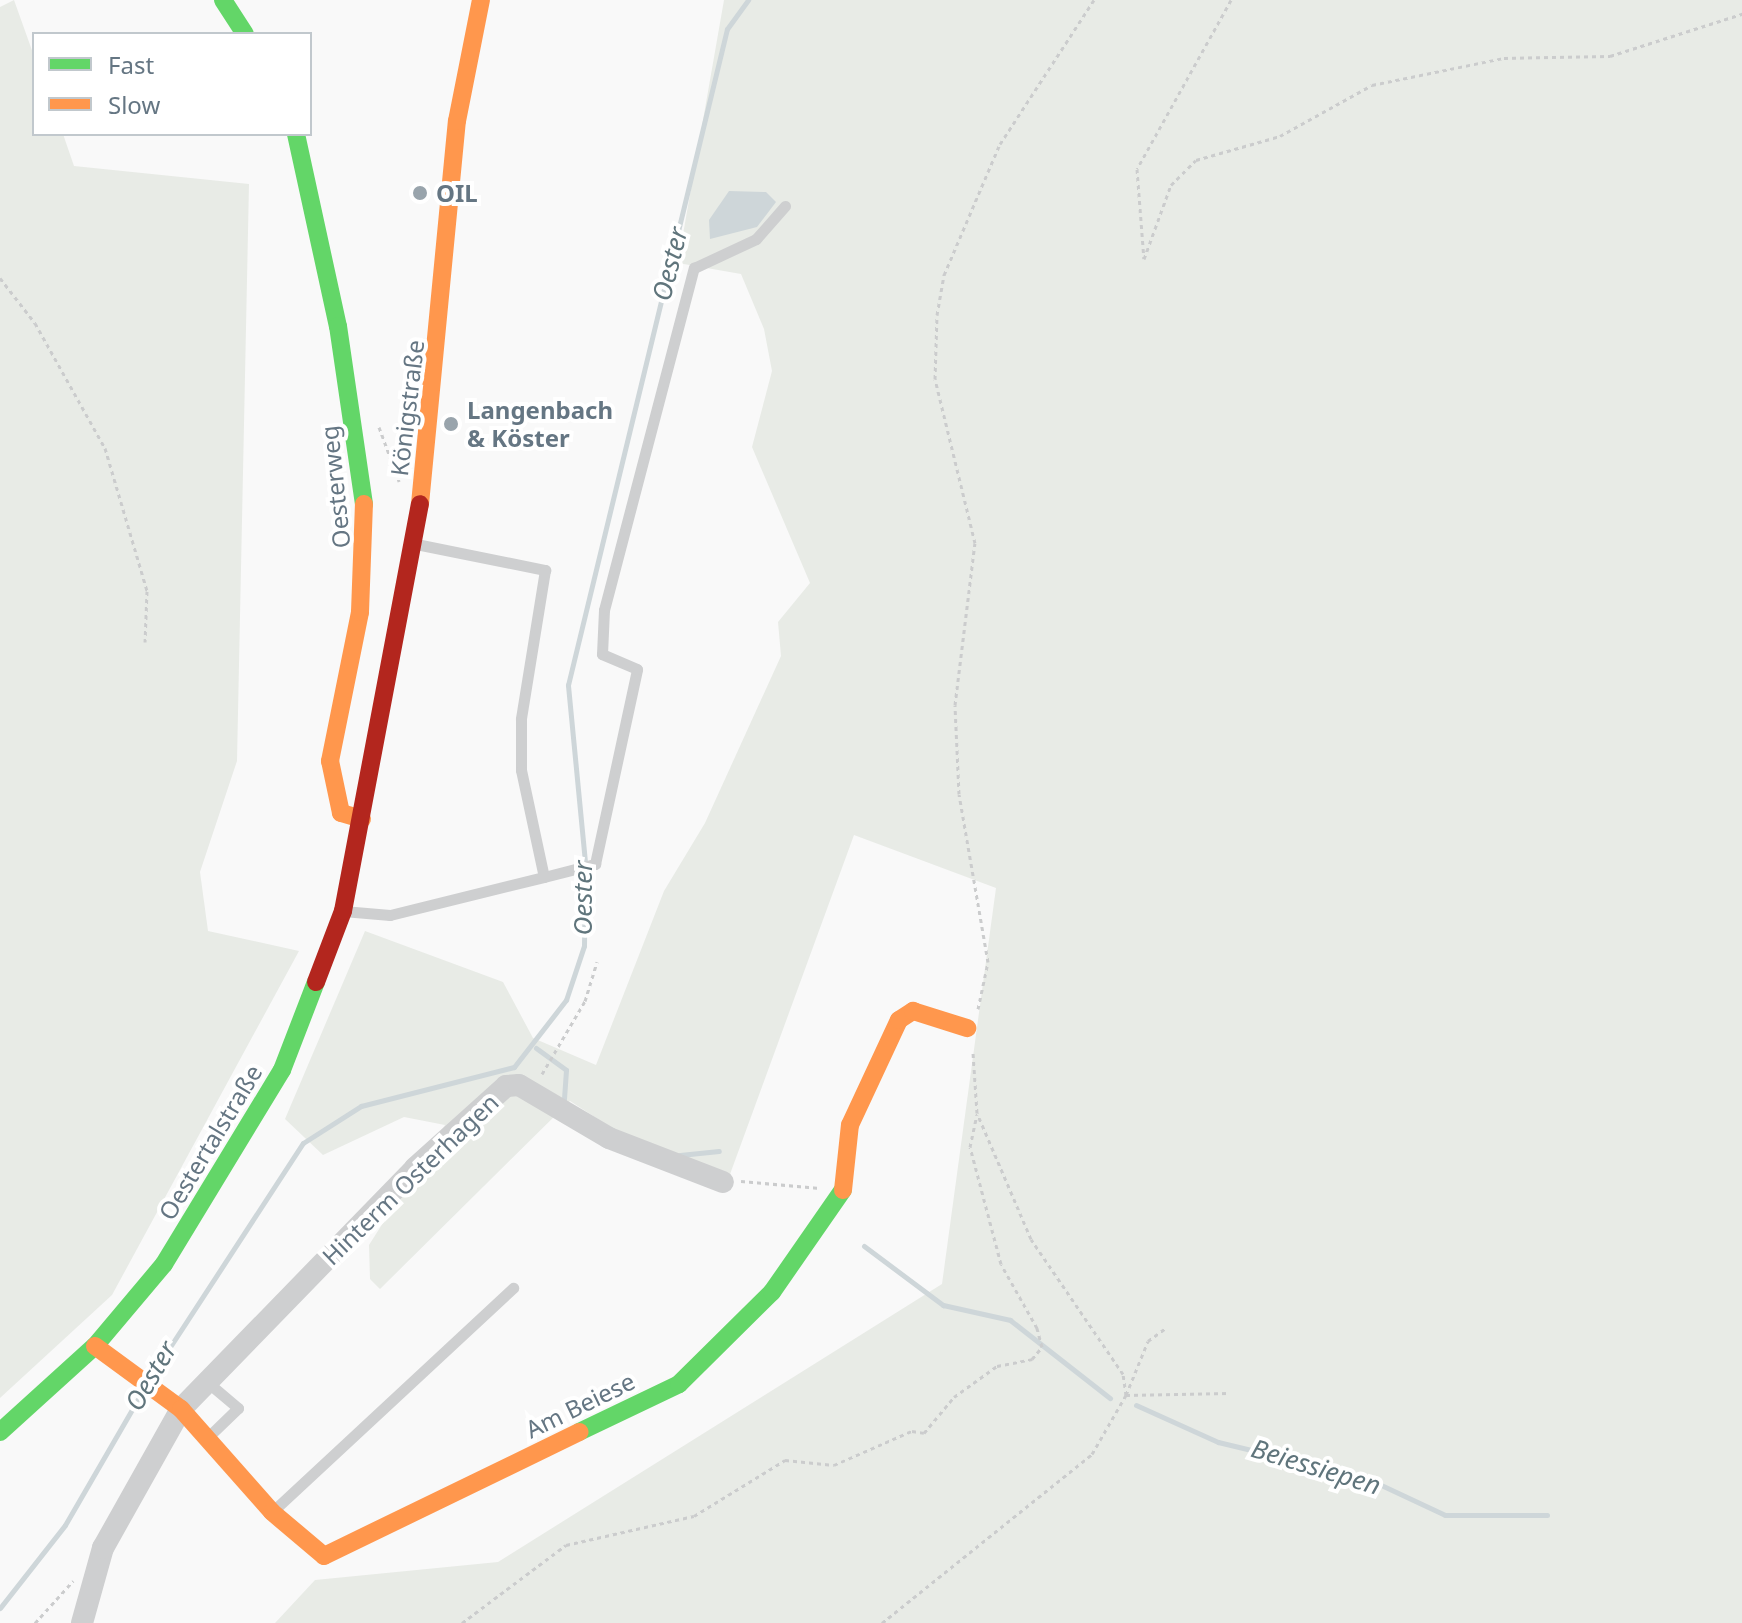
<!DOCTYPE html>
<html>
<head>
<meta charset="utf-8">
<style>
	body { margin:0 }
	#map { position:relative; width:1742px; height:1623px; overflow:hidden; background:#f9f9f9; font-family:"Noto Sans",sans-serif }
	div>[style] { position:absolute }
	.green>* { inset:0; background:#e8ebe6 }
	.water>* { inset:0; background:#ced6d9 }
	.stream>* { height:5px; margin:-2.5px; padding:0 2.5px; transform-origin:2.5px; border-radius:2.5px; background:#ced6d9 }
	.path>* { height:3px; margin-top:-1.5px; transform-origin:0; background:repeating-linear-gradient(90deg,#cbcccd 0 4px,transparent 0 8px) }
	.lane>* { height:11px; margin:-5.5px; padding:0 5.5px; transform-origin:5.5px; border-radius:5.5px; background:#cecfd0 }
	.street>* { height:22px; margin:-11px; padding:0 11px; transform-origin:11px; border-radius:11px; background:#cecfd0 }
	.fast>* { height:18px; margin:-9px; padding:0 9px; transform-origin:9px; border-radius:9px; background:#63d668 }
	.slow>* { height:18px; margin:-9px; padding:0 9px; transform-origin:9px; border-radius:9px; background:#ff974d }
	.jam>* { height:18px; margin:-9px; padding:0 9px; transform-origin:9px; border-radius:9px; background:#b3261e }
	.dots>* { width:22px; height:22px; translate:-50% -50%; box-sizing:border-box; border:4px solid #fff; border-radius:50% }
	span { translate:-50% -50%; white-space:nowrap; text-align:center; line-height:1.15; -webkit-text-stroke:8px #fff; paint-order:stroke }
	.poi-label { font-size:24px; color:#657683; font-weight:700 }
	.left { translate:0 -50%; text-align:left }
	.street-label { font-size:24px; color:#657683 }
	.water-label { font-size:26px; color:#60757c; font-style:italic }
	.legend { position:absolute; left:32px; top:32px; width:280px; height:104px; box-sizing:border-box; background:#fff; border:2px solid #c1c8cd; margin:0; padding:10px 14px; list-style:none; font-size:24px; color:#657683 }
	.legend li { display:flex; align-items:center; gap:16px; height:40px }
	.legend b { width:40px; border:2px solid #c1c8cd }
</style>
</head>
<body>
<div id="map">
	<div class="green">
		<div style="clip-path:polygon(14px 0,34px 56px,34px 134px,63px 134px,74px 166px,249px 184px,237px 761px,200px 872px,208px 931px,299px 951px,112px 1295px,0 1398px,0 7px)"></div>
		<div style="clip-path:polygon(724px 0,1742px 0,1742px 1623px,275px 1623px,315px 1580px,498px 1562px,942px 1284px,996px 888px,854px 835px,729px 1177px,618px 1132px,570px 1101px,380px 1289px,370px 1279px,369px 1245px,445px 1125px,404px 1117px,323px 1155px,285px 1119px,365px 931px,503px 982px,533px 1038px,596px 1065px,664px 891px,705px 823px,781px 656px,778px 622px,810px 583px,752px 447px,772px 371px,764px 329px,741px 274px,678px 263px)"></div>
	</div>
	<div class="water">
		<div style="clip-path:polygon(729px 191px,766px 192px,776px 202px,757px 227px,710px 239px,709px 220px)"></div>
	</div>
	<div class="stream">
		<div style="left:536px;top:1048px;width:37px;rotate:36deg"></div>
		<div style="left:566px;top:1070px;width:32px;rotate:94deg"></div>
		<div style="left:680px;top:1155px;width:39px;rotate:-6deg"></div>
		<div style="left:864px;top:1246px;width:99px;rotate:36.8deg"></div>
		<div style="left:943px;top:1305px;width:69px;rotate:12.6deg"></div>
		<div style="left:1010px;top:1320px;width:127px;rotate:38deg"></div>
		<div style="left:151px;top:1376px;width:278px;rotate:-56.9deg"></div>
		<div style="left:303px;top:1143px;width:69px;rotate:-32.5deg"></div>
		<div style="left:361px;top:1106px;width:158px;rotate:-14.3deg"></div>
		<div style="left:514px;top:1067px;width:85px;rotate:-52.2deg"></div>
		<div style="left:566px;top:1000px;width:57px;rotate:-71.6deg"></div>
		<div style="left:584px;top:946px;width:84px;rotate:-89.3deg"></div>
		<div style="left:585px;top:862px;width:178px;rotate:-95.5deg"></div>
		<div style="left:568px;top:685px;width:675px;rotate:-76.38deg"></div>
		<div style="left:727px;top:29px;width:36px;rotate:-54deg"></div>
		<div style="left:1136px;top:1405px;width:90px;rotate:24.3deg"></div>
		<div style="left:1218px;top:1442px;width:150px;rotate:13.5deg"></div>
		<div style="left:1364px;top:1477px;width:89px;rotate:25.1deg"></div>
		<div style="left:1445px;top:1515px;width:102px"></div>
		<div style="left:0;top:1608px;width:105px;rotate:-51.9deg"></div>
		<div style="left:65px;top:1525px;width:154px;rotate:-59.9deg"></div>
	</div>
	<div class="path">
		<div style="left:1231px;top:0;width:193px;rotate:119.1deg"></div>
		<div style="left:1137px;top:169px;width:90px;rotate:85.6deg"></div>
		<div style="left:1144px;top:259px;width:79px;rotate:-70deg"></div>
		<div style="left:1171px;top:185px;width:35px;rotate:-45deg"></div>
		<div style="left:1196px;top:160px;width:87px;rotate:-15.9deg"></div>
		<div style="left:1280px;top:136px;width:105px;rotate:-29deg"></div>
		<div style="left:1372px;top:85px;width:135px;rotate:-11.6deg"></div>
		<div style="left:1504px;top:58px;width:106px;rotate:-1.1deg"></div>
		<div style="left:1610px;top:56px;width:139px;rotate:-17.7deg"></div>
		<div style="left:0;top:278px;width:57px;rotate:52.1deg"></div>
		<div style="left:35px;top:323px;width:143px;rotate:60.8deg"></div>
		<div style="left:105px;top:448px;width:149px;rotate:73.6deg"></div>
		<div style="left:147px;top:591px;width:51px;rotate:92.2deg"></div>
		<div style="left:379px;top:427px;width:58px;rotate:69.7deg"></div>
		<div style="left:978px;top:1009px;width:48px;rotate:-78deg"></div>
		<div style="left:988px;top:962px;width:170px;rotate:-99.8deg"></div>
		<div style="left:959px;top:794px;width:89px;rotate:-92.6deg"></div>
		<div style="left:955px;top:705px;width:163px;rotate:-83deg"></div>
		<div style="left:975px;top:543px;width:169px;rotate:-103.7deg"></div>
		<div style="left:935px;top:379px;width:64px;rotate:-88.2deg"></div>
		<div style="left:937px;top:315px;width:41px;rotate:-80.1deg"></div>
		<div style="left:944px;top:275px;width:142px;rotate:-66.9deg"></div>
		<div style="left:1000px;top:144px;width:172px;rotate:-56.9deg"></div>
		<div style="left:542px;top:1074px;width:85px;rotate:-59.5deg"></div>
		<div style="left:585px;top:1001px;width:41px;rotate:-72.9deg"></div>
		<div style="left:741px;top:1181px;width:79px;rotate:5.1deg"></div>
		<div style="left:1126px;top:1395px;width:103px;rotate:-1.1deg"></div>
		<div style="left:1126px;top:1395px;width:58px;rotate:-67.8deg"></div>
		<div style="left:1148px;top:1341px;width:22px;rotate:-36deg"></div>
		<div style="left:35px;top:1623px;width:57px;rotate:-47.9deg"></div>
		<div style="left:462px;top:1623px;width:130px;rotate:-36.9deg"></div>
		<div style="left:566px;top:1545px;width:131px;rotate:-12.8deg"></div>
		<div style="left:694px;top:1516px;width:107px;rotate:-31.6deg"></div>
		<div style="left:785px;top:1460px;width:49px;rotate:5.8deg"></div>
		<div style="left:834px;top:1465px;width:85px;rotate:-23.6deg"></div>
		<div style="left:912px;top:1431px;width:12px;rotate:9deg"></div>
		<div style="left:924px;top:1433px;width:47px;rotate:-50.2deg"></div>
		<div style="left:954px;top:1397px;width:53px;rotate:-35.8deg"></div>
		<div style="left:997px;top:1366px;width:36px;rotate:-11deg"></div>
		<div style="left:1032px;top:1359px;width:16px;rotate:-50deg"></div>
		<div style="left:1042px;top:1347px;width:20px;rotate:-105deg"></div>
		<div style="left:1037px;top:1328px;width:73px;rotate:-119.4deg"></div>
		<div style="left:1001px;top:1264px;width:121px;rotate:-104.8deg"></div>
		<div style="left:970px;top:1147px;width:33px;rotate:-78deg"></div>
		<div style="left:882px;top:1623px;width:270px;rotate:-38.8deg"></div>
		<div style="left:1092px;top:1454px;width:68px;rotate:-60deg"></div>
		<div style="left:1126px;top:1395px;width:21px;rotate:-98deg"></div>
		<div style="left:1123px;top:1374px;width:163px;rotate:-124.3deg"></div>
		<div style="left:1031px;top:1239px;width:137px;rotate:-113.2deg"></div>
		<div style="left:977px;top:1113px;width:61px;rotate:-93.8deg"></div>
	</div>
	<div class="lane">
		<div style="left:416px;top:544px;width:132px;rotate:11.4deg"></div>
		<div style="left:545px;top:570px;width:151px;rotate:99.2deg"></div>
		<div style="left:521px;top:719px;width:51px;rotate:90deg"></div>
		<div style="left:521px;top:770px;width:109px;rotate:77.9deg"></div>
		<div style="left:544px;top:877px;width:53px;rotate:-14.3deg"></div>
		<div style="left:595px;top:864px;width:199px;rotate:-77.8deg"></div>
		<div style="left:637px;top:669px;width:38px;rotate:-157deg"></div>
		<div style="left:602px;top:654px;width:44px;rotate:-87.4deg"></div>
		<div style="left:604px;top:610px;width:354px;rotate:-75.3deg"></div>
		<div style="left:694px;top:268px;width:68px;rotate:-25.1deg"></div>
		<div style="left:756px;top:239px;width:44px;rotate:-48.7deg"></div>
		<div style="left:343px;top:911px;width:47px;rotate:4.9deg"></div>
		<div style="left:390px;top:915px;width:159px;rotate:-13.9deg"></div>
		<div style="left:206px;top:1381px;width:42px;rotate:40.2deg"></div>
		<div style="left:238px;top:1408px;width:43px;rotate:135.9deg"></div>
		<div style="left:273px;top:1511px;width:328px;rotate:-42.9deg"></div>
	</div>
	<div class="street">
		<div style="left:82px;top:1623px;width:78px;rotate:-74.4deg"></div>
		<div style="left:103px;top:1548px;width:159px;rotate:-60.7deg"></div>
		<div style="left:181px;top:1409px;width:336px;rotate:-45.8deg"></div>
		<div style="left:415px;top:1168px;width:122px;rotate:-42deg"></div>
		<div style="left:506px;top:1086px;width:13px;rotate:-4deg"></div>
		<div style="left:519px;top:1085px;width:104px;rotate:30.5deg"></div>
		<div style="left:609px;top:1138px;width:122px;rotate:21.1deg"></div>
	</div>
	<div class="fast">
		<div style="left:223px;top:0;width:40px;rotate:57.1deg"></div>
		<div style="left:296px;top:134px;width:197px;rotate:77.7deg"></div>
		<div style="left:338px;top:326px;width:180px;rotate:81.7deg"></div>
		<div style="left:0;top:1432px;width:128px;rotate:-42.2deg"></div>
		<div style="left:95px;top:1346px;width:107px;rotate:-49.9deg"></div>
		<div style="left:164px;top:1264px;width:227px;rotate:-58.7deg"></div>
		<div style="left:282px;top:1070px;width:94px;rotate:-68.9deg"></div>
		<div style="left:579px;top:1432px;width:111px;rotate:-25.6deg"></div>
		<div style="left:679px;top:1384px;width:131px;rotate:-44.7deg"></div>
		<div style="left:772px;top:1292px;width:124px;rotate:-55.2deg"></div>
	</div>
	<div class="slow">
		<div style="left:420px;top:504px;width:385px;rotate:-84.5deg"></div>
		<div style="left:457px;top:121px;width:123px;rotate:-78.8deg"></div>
		<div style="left:362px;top:819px;width:22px;rotate:-164deg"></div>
		<div style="left:341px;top:813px;width:53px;rotate:-101.9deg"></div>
		<div style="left:330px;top:761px;width:152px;rotate:-78.6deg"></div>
		<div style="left:360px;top:612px;width:108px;rotate:-87.9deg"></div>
		<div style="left:843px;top:1190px;width:65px;rotate:-83.9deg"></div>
		<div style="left:850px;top:1125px;width:116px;rotate:-65deg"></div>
		<div style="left:899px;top:1020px;width:17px;rotate:-33deg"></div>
		<div style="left:913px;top:1011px;width:57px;rotate:17.5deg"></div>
		<div style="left:95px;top:1346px;width:107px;rotate:36.2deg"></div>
		<div style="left:181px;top:1409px;width:137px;rotate:48.5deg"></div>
		<div style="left:272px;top:1512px;width:68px;rotate:40.2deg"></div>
		<div style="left:324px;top:1556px;width:284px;rotate:-25.9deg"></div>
	</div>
	<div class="jam">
		<div style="left:316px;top:982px;width:76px;rotate:-69.2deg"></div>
		<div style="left:343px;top:911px;width:414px;rotate:-79.3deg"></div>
	</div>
	<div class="dots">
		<div style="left:420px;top:193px;background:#99a4ac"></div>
		<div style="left:451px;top:424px;background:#99a4ac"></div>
	</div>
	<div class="poi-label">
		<span class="left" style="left:436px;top:193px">OIL</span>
		<span class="left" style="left:467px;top:424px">Langenbach<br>&amp; Köster</span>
	</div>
	<div class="street-label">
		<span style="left:407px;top:408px;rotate:-83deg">Königstraße</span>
		<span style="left:335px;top:487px;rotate:-96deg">Oesterweg</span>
		<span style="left:210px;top:1142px;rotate:-59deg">Oestertalstraße</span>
		<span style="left:410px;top:1179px;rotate:-44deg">Hinterm Osterhagen</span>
		<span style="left:580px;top:1405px;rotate:-26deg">Am Beiese</span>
	</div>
	<div class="water-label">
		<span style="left:670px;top:264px;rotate:-76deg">Oester</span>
		<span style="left:583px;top:898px;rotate:-90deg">Oester</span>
		<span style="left:151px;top:1376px;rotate:-60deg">Oester</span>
		<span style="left:1316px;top:1467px;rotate:17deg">Beiessiepen</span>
	</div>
	<ul class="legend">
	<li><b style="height:10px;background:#63d668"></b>Fast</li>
	<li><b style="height:10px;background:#ff974d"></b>Slow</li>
	</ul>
</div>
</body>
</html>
